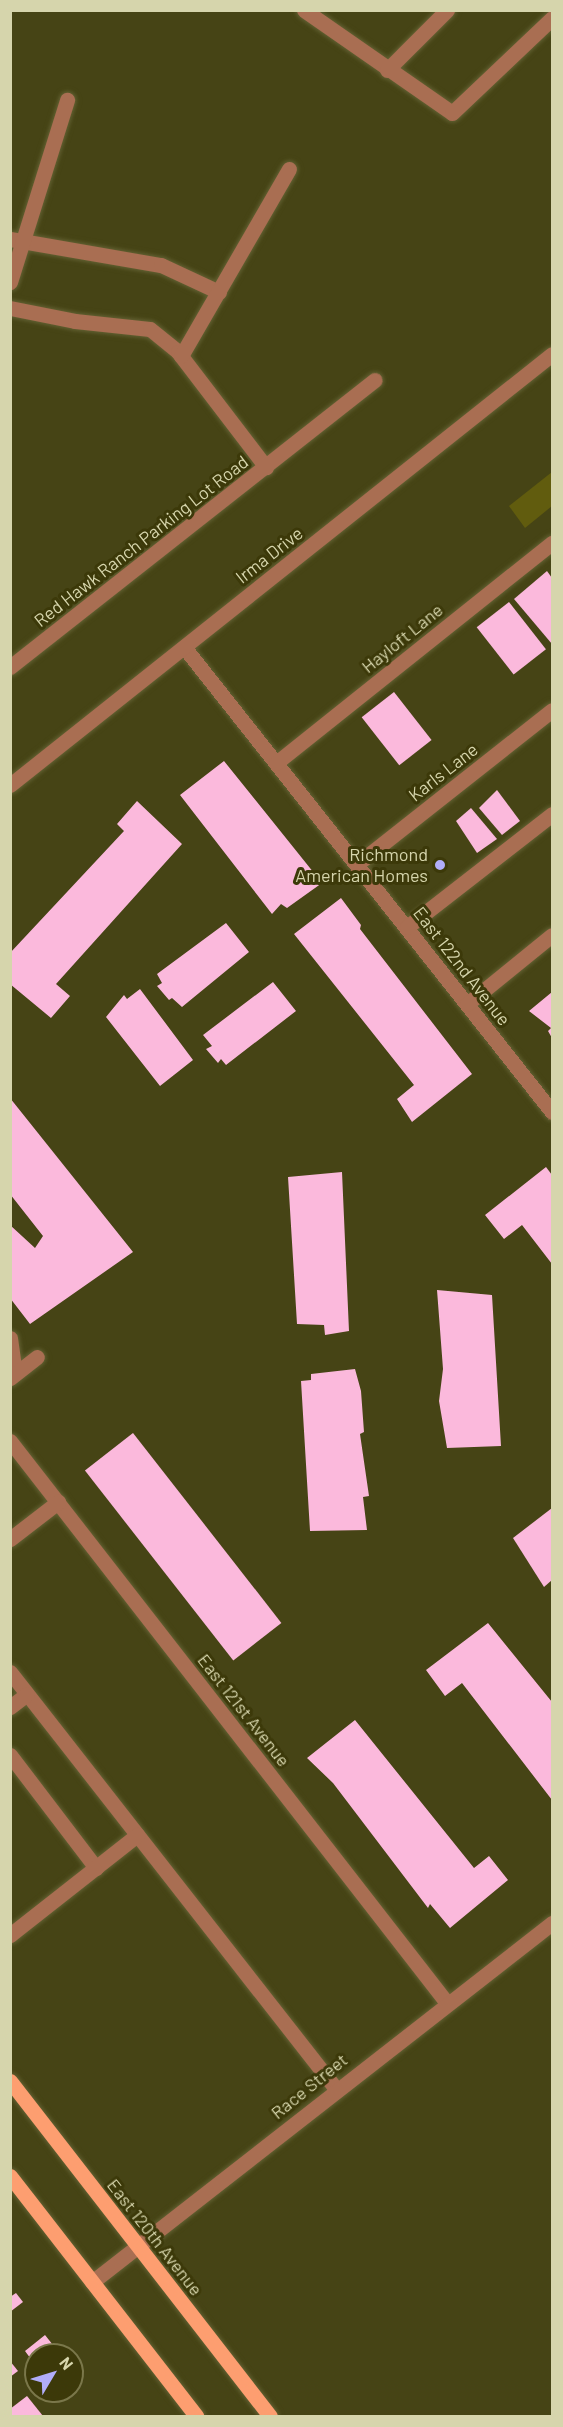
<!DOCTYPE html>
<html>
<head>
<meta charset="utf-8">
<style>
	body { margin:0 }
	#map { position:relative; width:563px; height:2427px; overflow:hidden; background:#464415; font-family:Barlow,sans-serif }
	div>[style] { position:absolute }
	.green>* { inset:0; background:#615c0e }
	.building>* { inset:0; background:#fbb9dc; transform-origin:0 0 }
	.roads { filter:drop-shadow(0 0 2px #636133) drop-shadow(0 0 2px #636133) }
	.minor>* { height:15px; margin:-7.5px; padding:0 7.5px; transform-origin:7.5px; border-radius:7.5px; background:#a96e52 }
	.major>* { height:15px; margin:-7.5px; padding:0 7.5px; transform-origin:7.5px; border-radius:7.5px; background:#fd9e70 }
	.dots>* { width:16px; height:16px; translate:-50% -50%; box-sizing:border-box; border:3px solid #3c3909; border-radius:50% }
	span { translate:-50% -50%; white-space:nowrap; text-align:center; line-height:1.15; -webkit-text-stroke:6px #3c3909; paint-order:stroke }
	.street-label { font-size:18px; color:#d6d5ac }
	.poi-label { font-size:18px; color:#d6d5ac }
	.right { translate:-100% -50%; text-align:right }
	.frame { position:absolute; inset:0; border:12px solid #d6d5ac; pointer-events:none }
	.north { position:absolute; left:24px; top:2343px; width:60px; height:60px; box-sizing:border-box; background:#3c3909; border:2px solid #7a774a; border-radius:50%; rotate:52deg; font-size:16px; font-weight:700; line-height:24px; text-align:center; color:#d6d5ac }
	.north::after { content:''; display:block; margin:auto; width:21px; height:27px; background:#b1adfa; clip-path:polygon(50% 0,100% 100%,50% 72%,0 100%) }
</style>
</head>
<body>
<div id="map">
	<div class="green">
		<div style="clip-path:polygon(552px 472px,552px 506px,525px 528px,509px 506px)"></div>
	</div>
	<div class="building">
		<div style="clip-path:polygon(547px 571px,552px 578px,552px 644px,514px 599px)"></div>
		<div style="left:509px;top:602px;width:60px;height:41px;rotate:52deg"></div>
		<div style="left:394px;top:692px;width:61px;height:41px;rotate:52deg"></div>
		<div style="clip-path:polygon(224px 761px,322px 883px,287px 908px,281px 904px,272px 914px,180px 795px)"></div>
		<div style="clip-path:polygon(497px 790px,520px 821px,502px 835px,479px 808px)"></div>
		<div style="clip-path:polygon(137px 801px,182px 844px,56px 984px,70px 996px,51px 1018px,10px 984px,10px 953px,124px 831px,117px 824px)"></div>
		<div style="clip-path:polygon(471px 808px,497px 839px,477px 853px,456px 821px)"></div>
		<div style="clip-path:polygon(341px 898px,361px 925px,360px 929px,472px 1074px,412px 1122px,397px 1099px,414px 1085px,294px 934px)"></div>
		<div style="clip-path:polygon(226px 923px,249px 952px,182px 1007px,172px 998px,169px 1000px,157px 986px,162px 983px,157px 974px)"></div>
		<div style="clip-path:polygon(273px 982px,296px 1011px,226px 1065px,221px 1059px,218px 1063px,206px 1049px,212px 1046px,203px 1035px)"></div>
		<div style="clip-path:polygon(140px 989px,193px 1060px,160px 1086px,106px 1017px,124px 995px,127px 999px)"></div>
		<div style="clip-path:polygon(552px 992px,552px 1038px,548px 1031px,551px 1028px,529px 1011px)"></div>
		<div style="clip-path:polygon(10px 1098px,133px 1252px,30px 1324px,10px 1298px,10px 1225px,35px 1248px,43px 1236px,10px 1194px)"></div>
		<div style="clip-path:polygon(546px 1167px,552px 1175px,552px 1264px,522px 1225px,504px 1239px,485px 1215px)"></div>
		<div style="clip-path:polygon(342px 1172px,349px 1331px,325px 1335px,324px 1325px,297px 1324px,288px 1177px)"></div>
		<div style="clip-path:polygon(437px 1290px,492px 1295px,501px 1446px,447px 1448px,439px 1401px,443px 1369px)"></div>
		<div style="clip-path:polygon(355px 1369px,361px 1391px,364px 1432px,360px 1434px,369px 1496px,363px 1497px,367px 1530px,310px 1531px,301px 1381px,311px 1380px,311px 1374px)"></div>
		<div style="left:133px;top:1433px;width:241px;height:61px;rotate:52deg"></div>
		<div style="clip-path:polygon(552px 1508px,552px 1580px,544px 1587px,513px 1538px)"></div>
		<div style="clip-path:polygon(488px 1623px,552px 1702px,552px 1800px,462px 1683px,445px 1696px,426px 1670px)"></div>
		<div style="clip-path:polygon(355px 1720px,474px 1868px,489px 1856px,508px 1880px,450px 1928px,430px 1904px,428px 1908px,333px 1783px,307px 1758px)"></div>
		<div style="clip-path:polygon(16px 2293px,23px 2302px,10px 2312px,10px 2297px)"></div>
		<div style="clip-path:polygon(45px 2335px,61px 2355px,36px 2355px,36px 2366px,25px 2351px)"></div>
		<div style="clip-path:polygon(10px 2361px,18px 2371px,10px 2377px)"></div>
		<div style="clip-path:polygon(27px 2396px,43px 2416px,10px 2416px,10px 2409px)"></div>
	</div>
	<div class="roads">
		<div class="minor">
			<div style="left:304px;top:10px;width:180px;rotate:34.8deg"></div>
			<div style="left:452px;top:113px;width:138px;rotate:-43.5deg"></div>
			<div style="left:387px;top:70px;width:85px;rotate:-45deg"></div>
			<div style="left:10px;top:239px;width:153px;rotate:9.8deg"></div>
			<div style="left:161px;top:265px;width:64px;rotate:25deg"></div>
			<div style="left:10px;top:282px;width:191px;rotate:-72.6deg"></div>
			<div style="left:10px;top:308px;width:66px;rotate:11.3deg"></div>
			<div style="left:75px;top:321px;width:75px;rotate:6.1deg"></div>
			<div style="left:150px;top:329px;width:36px;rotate:39deg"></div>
			<div style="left:178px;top:352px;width:145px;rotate:52.6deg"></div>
			<div style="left:181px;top:356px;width:216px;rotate:-60deg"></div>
			<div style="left:184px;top:647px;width:593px;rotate:51.64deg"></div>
			<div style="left:10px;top:667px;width:464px;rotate:-38.2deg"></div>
			<div style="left:276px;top:763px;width:353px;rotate:-38.6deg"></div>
			<div style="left:10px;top:785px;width:692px;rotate:-38.49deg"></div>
			<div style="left:357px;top:864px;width:248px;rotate:-38.3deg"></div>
			<div style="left:407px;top:927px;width:184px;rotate:-37.9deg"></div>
			<div style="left:467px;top:1004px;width:109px;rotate:-39.1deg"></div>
			<div style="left:10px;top:1338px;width:36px;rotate:82deg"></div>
			<div style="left:10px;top:1378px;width:34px;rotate:-38deg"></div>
			<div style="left:10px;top:1441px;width:712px;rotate:52.13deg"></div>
			<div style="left:10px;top:1539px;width:61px;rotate:-37.6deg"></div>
			<div style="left:10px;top:1672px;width:529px;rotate:51.98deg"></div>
			<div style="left:10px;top:1707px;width:21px;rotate:-37deg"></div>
			<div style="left:10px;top:1755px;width:142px;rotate:52.7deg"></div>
			<div style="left:10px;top:1935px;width:162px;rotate:-38.2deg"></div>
			<div style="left:92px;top:2282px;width:584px;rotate:-37.97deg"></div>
		</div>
		<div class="major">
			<div style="left:10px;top:2081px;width:424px;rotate:52.2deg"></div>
			<div style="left:10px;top:2176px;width:304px;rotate:52.2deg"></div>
		</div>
	</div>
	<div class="dots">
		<div style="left:440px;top:865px;background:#b1adfa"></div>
	</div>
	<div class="street-label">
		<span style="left:141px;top:541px;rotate:-38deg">Red Hawk Ranch Parking Lot Road</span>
		<span style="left:269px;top:555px;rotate:-38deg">Irma Drive</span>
		<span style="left:402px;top:638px;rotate:-39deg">Hayloft Lane</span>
		<span style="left:443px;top:772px;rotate:-38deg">Karls Lane</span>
		<span style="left:462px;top:966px;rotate:52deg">East 122nd Avenue</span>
		<span style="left:244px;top:1710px;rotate:52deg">East 121st Avenue</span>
		<span style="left:309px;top:2086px;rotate:-39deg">Race Street</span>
		<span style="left:155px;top:2237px;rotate:52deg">East 120th Avenue</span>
	</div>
	<div class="poi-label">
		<span class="right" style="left:428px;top:865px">Richmond<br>American Homes</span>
	</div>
	<div class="frame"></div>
	<div class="north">N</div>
</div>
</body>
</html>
